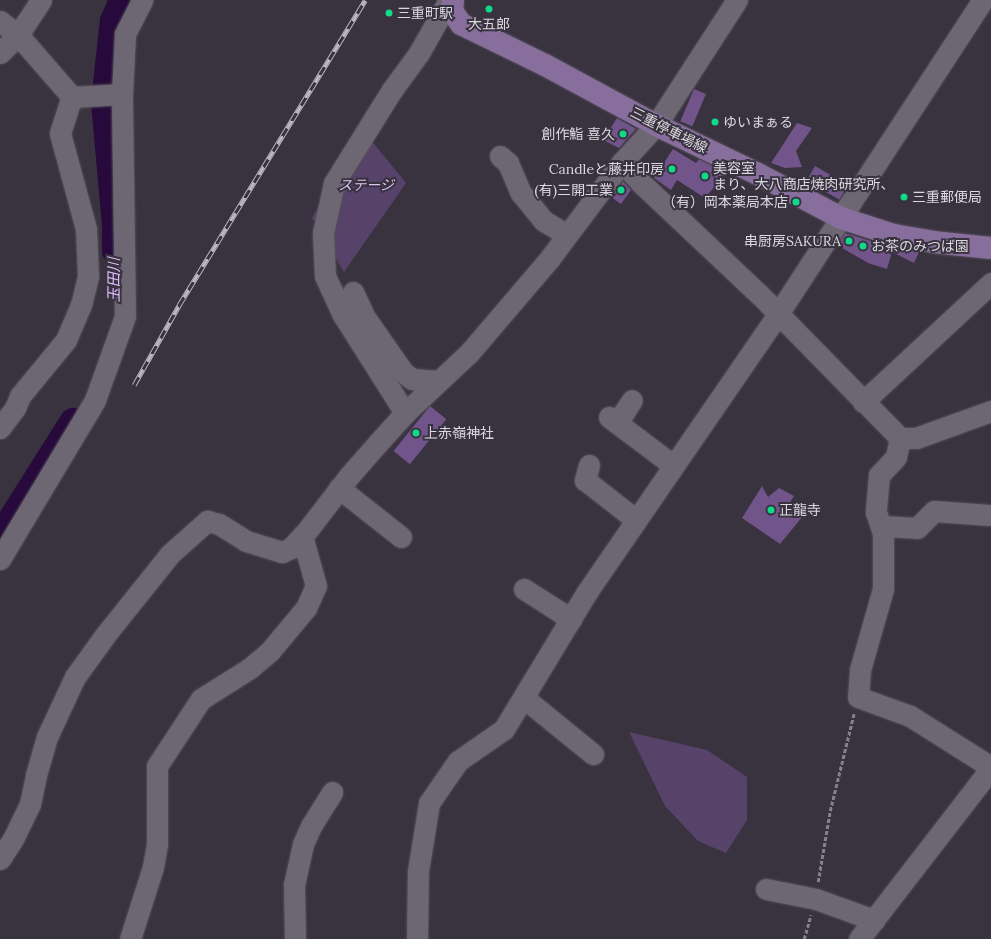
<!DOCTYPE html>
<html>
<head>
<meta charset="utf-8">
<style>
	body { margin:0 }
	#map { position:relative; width:991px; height:939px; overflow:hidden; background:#39323f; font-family:Lora,"Noto Sans JP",serif }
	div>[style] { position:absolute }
	.green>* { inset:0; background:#574369 }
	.river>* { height:25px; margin:-12.5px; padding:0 12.5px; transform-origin:12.5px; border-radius:12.5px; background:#270a3b }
	.building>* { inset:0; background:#71548a; transform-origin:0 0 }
	.path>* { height:2.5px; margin-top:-1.25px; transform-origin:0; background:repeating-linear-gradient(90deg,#86818b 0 4px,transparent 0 6px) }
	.roads { filter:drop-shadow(0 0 1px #554f59) drop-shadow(0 0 1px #554f59) }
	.minor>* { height:21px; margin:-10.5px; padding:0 10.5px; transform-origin:10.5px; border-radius:10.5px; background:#6d6673 }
	.major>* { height:22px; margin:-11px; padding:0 11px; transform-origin:11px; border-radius:11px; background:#876e9d }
	.rail>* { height:4.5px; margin-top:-2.25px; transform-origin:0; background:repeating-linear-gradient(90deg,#39323f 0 9px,#bbb7c0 0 18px); box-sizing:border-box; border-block:1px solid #bbb7c0 }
	.dots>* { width:11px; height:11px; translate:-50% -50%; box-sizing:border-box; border:2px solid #39323f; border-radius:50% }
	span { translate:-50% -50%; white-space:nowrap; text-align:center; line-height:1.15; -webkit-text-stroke:4px #39323f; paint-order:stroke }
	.poi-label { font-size:14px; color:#dcd8e0 }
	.left { translate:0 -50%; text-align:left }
	.right { translate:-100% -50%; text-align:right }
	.street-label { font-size:14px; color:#dcd8e0 }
	.park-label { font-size:14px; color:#ddc4f5; font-style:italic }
	.water-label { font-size:15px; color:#dfbdfe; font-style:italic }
</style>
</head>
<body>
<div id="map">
	<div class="green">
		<div style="clip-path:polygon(361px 128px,406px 183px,344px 272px,312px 218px)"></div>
		<div style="clip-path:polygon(629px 732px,707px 750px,747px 777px,747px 820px,726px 853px,698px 841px,665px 806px)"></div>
	</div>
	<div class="river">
		<div style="left:114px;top:251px;width:26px;rotate:-90deg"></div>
		<div style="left:114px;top:225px;width:124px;rotate:-95.1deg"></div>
		<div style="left:103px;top:101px;width:81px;rotate:-83.7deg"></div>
		<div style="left:112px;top:20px;width:22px;rotate:-66deg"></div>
		<div style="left:0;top:534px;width:135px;rotate:-57.7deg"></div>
	</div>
	<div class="building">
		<div style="left:694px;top:89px;width:13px;height:35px;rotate:23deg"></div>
		<div style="clip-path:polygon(617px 118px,636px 129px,619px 148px,603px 140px)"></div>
		<div style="clip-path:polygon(797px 123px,812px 128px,796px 151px,802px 167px,785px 168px,771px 163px)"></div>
		<div style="clip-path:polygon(673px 149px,696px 163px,699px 159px,726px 173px,705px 198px,677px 180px,671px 190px,654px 178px)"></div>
		<div style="left:815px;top:166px;width:38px;height:17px;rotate:30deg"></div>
		<div style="clip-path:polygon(623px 181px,631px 190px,621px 204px,611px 197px)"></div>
		<div style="clip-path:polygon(845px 233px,890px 247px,919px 252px,914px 263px,892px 252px,887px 269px,868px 263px,837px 245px)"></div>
		<div style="left:430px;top:406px;width:21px;height:58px;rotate:39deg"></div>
		<div style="clip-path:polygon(762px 486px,768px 497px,779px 488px,794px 496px,789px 504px,803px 516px,780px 544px,742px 518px)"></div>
	</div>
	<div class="path">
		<div style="left:818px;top:882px;width:72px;rotate:-80.4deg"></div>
		<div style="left:830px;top:811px;width:101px;rotate:-76.2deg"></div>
		<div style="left:804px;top:939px;width:25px;rotate:-74deg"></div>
	</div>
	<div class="roads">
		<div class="minor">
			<div style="left:0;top:21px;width:23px;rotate:38deg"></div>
			<div style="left:18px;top:35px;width:82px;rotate:48.9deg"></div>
			<div style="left:72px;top:97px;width:50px;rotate:-3.4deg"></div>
			<div style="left:0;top:53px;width:25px;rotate:-45deg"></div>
			<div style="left:18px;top:35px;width:42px;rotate:-56.7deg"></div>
			<div style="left:500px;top:156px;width:11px;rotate:41deg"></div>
			<div style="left:508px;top:163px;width:33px;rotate:67deg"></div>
			<div style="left:521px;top:193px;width:36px;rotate:51deg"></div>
			<div style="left:544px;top:221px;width:27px;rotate:31deg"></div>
			<div style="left:622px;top:162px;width:27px;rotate:48deg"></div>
			<div style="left:640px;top:182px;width:163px;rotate:43.3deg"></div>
			<div style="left:759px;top:294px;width:202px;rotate:45.6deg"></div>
			<div style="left:900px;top:438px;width:16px"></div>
			<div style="left:916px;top:438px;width:80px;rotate:-19.8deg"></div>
			<div style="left:353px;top:292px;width:26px;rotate:65deg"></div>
			<div style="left:364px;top:316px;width:68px;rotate:55.1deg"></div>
			<div style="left:403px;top:372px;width:11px;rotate:38deg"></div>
			<div style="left:412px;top:379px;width:27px;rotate:4deg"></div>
			<div style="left:863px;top:402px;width:175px;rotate:-42.9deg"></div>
			<div style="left:405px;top:413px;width:116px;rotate:-122.3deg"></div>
			<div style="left:343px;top:315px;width:43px;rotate:-114.8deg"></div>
			<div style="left:325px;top:276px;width:43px;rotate:-92.7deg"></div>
			<div style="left:323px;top:233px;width:51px;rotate:-77.6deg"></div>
			<div style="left:334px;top:183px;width:110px;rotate:-58.1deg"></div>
			<div style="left:392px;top:90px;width:46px;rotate:-53.9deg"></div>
			<div style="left:419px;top:53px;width:61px;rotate:-60.5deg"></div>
			<div style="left:609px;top:417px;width:80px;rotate:36.9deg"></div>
			<div style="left:617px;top:423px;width:27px;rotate:-57deg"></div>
			<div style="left:0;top:428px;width:25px;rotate:-53deg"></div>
			<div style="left:15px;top:408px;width:13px;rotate:-67deg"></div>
			<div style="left:20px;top:396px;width:72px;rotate:-50.6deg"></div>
			<div style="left:66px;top:340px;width:38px;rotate:-67deg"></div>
			<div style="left:81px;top:305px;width:30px;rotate:-76deg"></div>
			<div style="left:88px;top:276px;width:47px;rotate:-92.4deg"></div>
			<div style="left:86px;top:229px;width:99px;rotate:-105.2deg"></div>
			<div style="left:60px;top:133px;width:38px;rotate:-72deg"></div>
			<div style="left:900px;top:438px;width:19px;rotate:102deg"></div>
			<div style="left:896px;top:457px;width:25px;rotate:133deg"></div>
			<div style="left:879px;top:475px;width:37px;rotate:95deg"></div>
			<div style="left:876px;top:512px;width:23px;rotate:72deg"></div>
			<div style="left:883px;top:534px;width:55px;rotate:90deg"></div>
			<div style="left:883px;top:589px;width:84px;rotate:105.9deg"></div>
			<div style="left:860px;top:670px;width:27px;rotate:94deg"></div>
			<div style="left:858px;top:697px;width:55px;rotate:20.1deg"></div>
			<div style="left:910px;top:716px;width:96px;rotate:32.2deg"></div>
			<div style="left:589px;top:465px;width:16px;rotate:105deg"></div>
			<div style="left:585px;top:480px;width:65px;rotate:38.1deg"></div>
			<div style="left:339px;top:488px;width:79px;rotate:38.3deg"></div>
			<div style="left:881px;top:526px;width:36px;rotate:3deg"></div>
			<div style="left:917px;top:528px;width:24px;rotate:-45deg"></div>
			<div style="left:934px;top:511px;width:55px;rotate:4.2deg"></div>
			<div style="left:0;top:559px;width:185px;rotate:-59.1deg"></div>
			<div style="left:95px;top:400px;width:89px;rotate:-70.3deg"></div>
			<div style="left:125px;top:316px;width:222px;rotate:-90.8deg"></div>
			<div style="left:122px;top:94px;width:60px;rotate:-87.1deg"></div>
			<div style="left:125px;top:34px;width:38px;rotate:-63deg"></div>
			<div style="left:524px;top:589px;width:56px;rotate:32.6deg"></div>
			<div style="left:524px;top:698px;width:89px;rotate:39.1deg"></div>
			<div style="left:0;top:859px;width:24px;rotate:-57deg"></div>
			<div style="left:13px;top:839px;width:39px;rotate:-64deg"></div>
			<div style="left:30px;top:804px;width:30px;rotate:-78deg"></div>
			<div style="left:36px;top:775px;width:40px;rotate:-74deg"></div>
			<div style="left:47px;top:737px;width:66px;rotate:-65deg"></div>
			<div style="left:75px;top:677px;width:53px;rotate:-54.2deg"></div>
			<div style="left:106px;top:634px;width:102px;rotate:-51.3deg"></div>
			<div style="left:170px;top:554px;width:50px;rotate:-41.7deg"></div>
			<div style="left:207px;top:521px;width:12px;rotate:14deg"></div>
			<div style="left:219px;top:524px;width:32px;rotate:32deg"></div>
			<div style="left:246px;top:541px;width:38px;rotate:17deg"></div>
			<div style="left:282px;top:552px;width:10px;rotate:-24deg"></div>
			<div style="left:291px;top:548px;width:22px;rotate:-47deg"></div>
			<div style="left:306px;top:532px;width:71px;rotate:-52.5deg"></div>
			<div style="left:349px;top:476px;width:43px;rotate:-48.8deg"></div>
			<div style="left:377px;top:444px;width:42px;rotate:-47.9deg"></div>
			<div style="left:405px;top:413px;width:88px;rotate:-43.2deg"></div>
			<div style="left:469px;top:353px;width:125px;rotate:-49.5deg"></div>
			<div style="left:550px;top:258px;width:120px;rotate:-53.1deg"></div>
			<div style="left:622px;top:162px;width:50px;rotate:-47.4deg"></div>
			<div style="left:656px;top:125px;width:149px;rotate:-57.1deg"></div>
			<div style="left:766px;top:889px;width:51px;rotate:11.3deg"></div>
			<div style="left:816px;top:899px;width:62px;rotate:19.9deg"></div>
			<div style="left:130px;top:939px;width:76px;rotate:-72.3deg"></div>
			<div style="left:153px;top:867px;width:23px;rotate:-80deg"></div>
			<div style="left:157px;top:844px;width:78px;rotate:-90deg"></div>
			<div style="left:157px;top:766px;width:80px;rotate:-56.7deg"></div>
			<div style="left:201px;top:699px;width:58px;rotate:-32.3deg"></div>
			<div style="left:250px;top:668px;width:26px;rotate:-40deg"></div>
			<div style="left:270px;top:651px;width:56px;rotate:-50.1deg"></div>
			<div style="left:306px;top:608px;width:24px;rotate:-66deg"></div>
			<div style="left:316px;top:586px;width:52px;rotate:-105.6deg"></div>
			<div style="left:295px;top:939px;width:54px;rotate:-91.1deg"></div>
			<div style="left:294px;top:885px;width:42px;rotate:-77.6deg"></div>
			<div style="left:303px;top:844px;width:20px;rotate:-66deg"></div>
			<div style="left:311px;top:826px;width:40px;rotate:-58deg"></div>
			<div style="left:417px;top:939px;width:68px;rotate:-89.2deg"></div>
			<div style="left:418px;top:871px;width:69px;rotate:-80.8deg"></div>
			<div style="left:429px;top:803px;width:51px;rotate:-55.4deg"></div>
			<div style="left:458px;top:761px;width:56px;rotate:-34.8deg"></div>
			<div style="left:504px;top:729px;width:160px;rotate:-58.8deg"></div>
			<div style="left:587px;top:592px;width:337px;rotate:-55.5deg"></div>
			<div style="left:778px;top:314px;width:375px;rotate:-56.9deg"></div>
			<div style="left:859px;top:939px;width:216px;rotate:-52.3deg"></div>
		</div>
		<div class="major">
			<div style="left:453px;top:0;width:11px;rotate:95deg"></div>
			<div style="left:452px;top:11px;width:16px;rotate:55deg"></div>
			<div style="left:461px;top:24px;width:93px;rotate:26deg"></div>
			<div style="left:545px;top:65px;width:126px;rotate:28.4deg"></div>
			<div style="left:656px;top:125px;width:113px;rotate:25.7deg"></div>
			<div style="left:758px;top:174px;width:94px;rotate:27.9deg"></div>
			<div style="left:841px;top:218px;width:56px;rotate:17.8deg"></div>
			<div style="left:894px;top:235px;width:40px;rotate:10deg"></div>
			<div style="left:933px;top:242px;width:58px;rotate:5.9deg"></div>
		</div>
	</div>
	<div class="rail">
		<div style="left:134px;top:385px;width:92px;rotate:-60.6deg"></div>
		<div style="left:179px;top:305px;width:357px;rotate:-58.6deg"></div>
	</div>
	<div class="dots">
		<div style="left:489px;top:9px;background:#10d98a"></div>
		<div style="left:389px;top:13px;background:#10d98a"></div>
		<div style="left:715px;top:122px;background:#10d98a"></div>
		<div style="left:623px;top:134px;background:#10d98a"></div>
		<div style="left:672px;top:169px;background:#10d98a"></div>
		<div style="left:705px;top:176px;background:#10d98a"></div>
		<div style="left:621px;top:190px;background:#10d98a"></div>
		<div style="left:904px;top:197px;background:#10d98a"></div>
		<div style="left:796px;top:202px;background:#10d98a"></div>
		<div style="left:849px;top:241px;background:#10d98a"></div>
		<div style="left:863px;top:246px;background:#10d98a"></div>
		<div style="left:416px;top:433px;background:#10d98a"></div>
		<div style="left:771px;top:510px;background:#10d98a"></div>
	</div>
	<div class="poi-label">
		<span class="left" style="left:397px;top:13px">三重町駅</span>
		<span style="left:489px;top:24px">大五郎</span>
		<span class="left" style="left:723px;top:122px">ゆいまぁる</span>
		<span class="right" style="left:615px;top:134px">創作鮨 喜久</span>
		<span class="left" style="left:713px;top:176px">美容室<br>まり、大八商店焼肉研究所、</span>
		<span class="right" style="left:664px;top:169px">Candleと藤井印房</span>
		<span class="right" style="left:613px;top:190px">(有)三開工業</span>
		<span class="left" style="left:912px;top:197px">三重郵便局</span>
		<span class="right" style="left:788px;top:202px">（有）岡本薬局本店</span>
		<span class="right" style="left:841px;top:241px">串厨房SAKURA</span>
		<span class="left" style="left:871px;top:246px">お茶のみつば園</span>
		<span class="left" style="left:424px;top:433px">上赤嶺神社</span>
		<span class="left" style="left:779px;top:510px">正龍寺</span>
	</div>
	<div class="street-label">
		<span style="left:669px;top:130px;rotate:27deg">三重停車場線</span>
	</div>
	<div class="park-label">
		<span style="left:366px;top:185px">ステージ</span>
	</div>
	<div class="water-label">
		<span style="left:114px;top:280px;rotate:-90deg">玉田川</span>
	</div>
</div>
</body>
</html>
